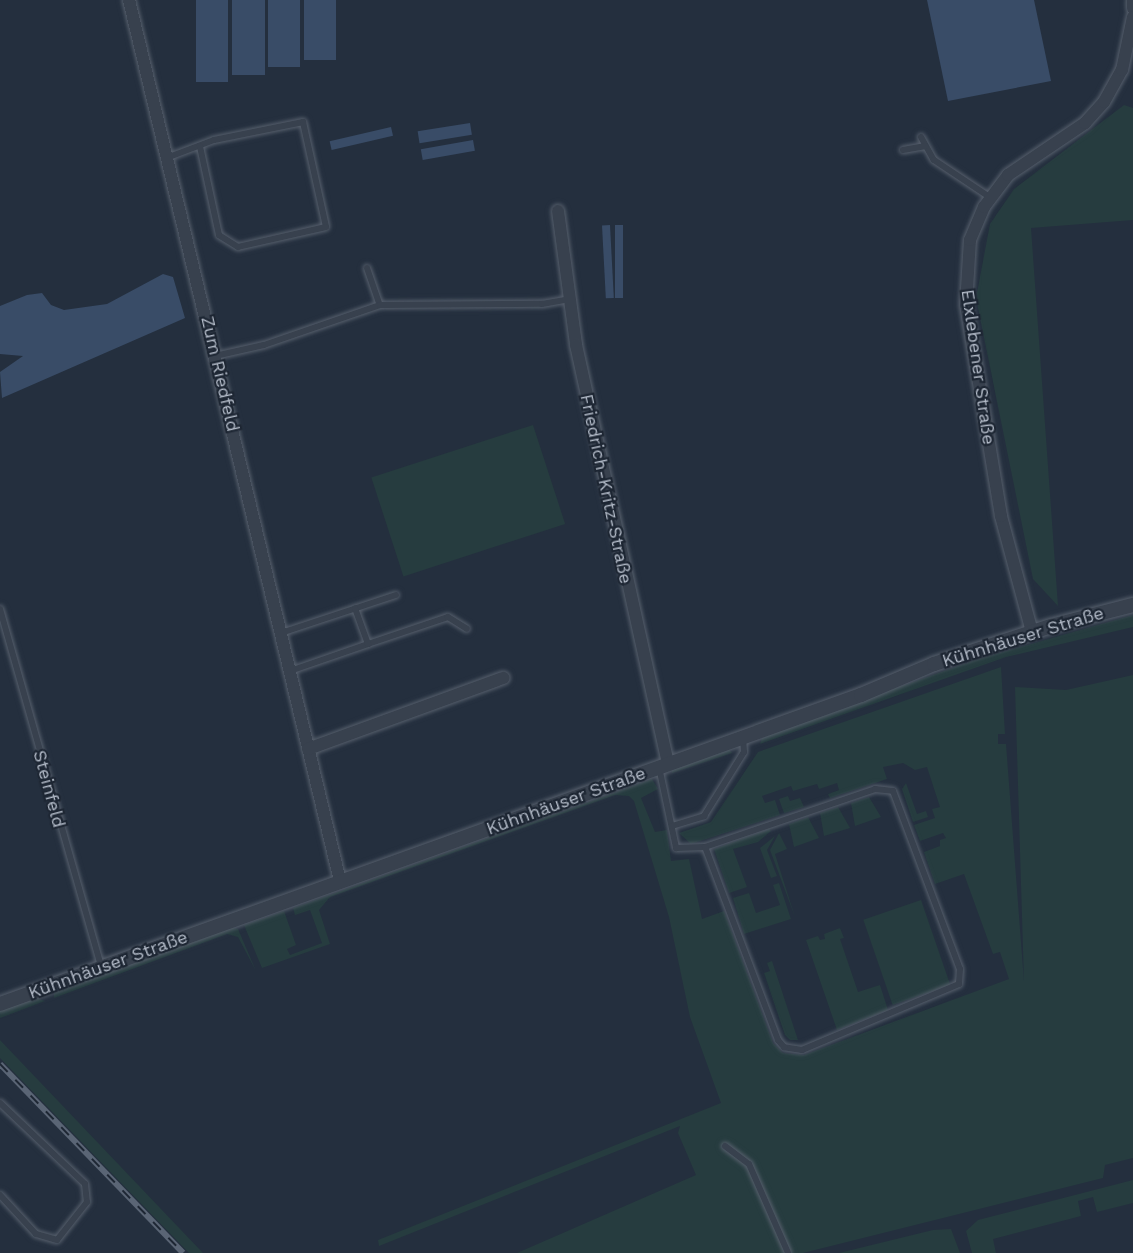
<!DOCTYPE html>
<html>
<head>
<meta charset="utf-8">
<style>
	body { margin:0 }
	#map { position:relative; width:1133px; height:1253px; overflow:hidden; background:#242f3e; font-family:"Work Sans",sans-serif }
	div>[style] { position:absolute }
	.green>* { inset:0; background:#263c3f; transform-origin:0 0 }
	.water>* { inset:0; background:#394c67; transform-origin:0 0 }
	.roads { filter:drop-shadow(0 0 2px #565f6c) drop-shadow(0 0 2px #565f6c) }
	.service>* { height:6px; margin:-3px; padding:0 3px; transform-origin:3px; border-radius:3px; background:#38414e }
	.minor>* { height:12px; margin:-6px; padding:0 6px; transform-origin:6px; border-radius:6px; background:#38414e }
	.tertiary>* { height:14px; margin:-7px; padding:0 7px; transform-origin:7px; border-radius:7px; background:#38414e }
	.rail>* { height:6px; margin-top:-3px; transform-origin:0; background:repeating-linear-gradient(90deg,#1d2633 0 11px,#5a6575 0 22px); box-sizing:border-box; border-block:2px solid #5a6575 }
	span { translate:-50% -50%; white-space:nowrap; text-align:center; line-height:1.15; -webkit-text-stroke:4.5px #1d2633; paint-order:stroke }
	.street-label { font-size:18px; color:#b4bcc9 }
</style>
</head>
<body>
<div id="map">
	<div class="green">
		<div style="clip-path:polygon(1124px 105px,1133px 108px,1133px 220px,1031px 228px,1058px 606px,1033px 579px,976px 298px,990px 224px,1014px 189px)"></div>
		<div style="left:533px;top:425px;width:104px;height:170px;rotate:72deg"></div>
		<div style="clip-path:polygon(1133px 615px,1133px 627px,1006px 657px,760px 744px,763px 735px,978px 659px)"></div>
		<div style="clip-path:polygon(1001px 667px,1005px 734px,998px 734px,998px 744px,1006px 744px,1024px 982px,1015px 687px,1066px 690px,1133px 675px,1133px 1158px,1105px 1165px,1103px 1178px,803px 1253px,517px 1253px,696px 1175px,678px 1133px,680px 1126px,379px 1246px,378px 1240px,721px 1103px,690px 1017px,669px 917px,634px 801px,629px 796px,615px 795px,330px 897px,319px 910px,330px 944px,262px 968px,244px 925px,284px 911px,296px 945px,287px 949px,290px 955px,322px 943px,310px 910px,295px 915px,293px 908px,652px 779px,658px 789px,641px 798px,655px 832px,667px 830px,671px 861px,689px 859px,702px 919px,724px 911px,773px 1043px,783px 1053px,804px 1055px,1009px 979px,1000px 952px,993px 954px,964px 874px,935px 884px,924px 852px,940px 846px,940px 840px,946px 838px,943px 833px,920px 841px,914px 825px,935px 818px,932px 809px,940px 807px,927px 767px,915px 770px,903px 763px,883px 767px,887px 779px,830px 798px,828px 794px,839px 790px,837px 783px,819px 789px,817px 784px,793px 791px,791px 786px,762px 796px,765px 803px,775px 800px,780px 815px,691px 844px,679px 833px,711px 822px,758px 752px)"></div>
		<div style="clip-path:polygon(729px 749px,732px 753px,672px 773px,672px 770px)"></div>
		<div style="clip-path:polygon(906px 783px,917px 814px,926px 811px,928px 817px,913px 822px,902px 789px)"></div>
		<div style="clip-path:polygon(788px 796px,790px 801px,800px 798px,804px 807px,784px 813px,779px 799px)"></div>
		<div style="clip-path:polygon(869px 797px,881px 817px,855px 826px,851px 803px)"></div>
		<div style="clip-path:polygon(838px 807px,850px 828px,824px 836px,820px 813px)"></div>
		<div style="clip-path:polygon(808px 817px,819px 838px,794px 847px,789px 824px)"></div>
		<div style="clip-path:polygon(769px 829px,771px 831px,758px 842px,733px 849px,747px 887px,729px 893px,714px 849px)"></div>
		<div style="clip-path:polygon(779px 833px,787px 849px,775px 854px,795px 917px,770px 850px)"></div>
		<div style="clip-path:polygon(775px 836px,767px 850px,777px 876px,771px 878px,760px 848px)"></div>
		<div style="clip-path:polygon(779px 883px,791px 919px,744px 934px,733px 898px,749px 893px,756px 913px,780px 905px,773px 885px)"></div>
		<div style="left:921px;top:900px;width:90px;height:61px;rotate:71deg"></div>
		<div style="clip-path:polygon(231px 927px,238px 929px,256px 971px,238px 937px,227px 934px,54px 998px,54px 992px)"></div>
		<div style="clip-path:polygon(840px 928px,844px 938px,840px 939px,858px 992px,880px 985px,888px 1010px,837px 1030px,806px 940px,818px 936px,820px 940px,825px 939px,824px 934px)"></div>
		<div style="clip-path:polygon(772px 961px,797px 1037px,798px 1040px,790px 1040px,785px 1035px,764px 973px,770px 971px,767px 963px)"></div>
		<div style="clip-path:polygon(36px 998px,45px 1001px,0 1018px,0 1011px)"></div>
		<div style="clip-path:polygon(0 1040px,181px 1230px,203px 1253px,189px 1253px,0 1058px)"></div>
		<div style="clip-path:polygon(1133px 1180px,1133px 1203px,1097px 1212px,1093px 1197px,1078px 1201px,1081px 1216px,993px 1239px,996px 1253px,972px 1253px,966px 1231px,978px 1220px)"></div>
		<div style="clip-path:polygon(951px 1229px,960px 1253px,839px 1253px,933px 1230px)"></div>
	</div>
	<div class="water">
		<div style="left:196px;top:0;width:32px;height:82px"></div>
		<div style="left:232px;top:0;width:33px;height:75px"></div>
		<div style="left:268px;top:0;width:32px;height:67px"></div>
		<div style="left:304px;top:0;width:32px;height:60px"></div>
		<div style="clip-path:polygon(927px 0,1034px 0,1051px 81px,948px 101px)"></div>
		<div style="left:470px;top:123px;width:12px;height:53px;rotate:81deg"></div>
		<div style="left:391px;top:127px;width:9px;height:63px;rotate:77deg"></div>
		<div style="left:473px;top:140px;width:11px;height:53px;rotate:80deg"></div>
		<div style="left:610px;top:225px;width:73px;height:8px;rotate:87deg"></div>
		<div style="left:615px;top:225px;width:8px;height:73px"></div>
		<div style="clip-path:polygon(163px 274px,173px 277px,185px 318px,2px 398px,0 372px,23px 356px,0 354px,0 306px,27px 295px,42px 293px,51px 305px,64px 310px,107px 304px)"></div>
	</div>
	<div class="roads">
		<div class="service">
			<div style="left:921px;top:137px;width:26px;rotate:61deg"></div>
			<div style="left:934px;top:160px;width:69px;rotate:33.7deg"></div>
			<div style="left:903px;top:150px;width:23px;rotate:-10deg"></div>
			<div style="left:169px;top:157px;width:48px;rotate:-20.7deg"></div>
			<div style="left:214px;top:140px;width:91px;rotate:-11.4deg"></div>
			<div style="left:303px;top:122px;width:107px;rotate:77.6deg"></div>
			<div style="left:326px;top:227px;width:90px;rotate:167.2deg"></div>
			<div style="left:238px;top:247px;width:22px;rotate:-148deg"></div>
			<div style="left:219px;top:235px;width:91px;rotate:-102.1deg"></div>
			<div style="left:367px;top:268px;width:39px;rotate:71deg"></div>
			<div style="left:215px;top:356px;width:50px;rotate:-12.7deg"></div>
			<div style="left:264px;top:345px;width:123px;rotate:-19deg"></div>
			<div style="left:380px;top:305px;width:162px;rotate:-0.4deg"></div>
			<div style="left:542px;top:304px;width:28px;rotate:-10deg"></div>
			<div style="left:0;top:609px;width:372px;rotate:74.2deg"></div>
			<div style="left:281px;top:633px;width:121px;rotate:-18.3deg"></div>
			<div style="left:368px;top:644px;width:84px;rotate:-18.6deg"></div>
			<div style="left:448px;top:617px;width:22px;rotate:32deg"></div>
			<div style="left:290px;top:671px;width:83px;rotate:-19.1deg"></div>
			<div style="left:368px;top:644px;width:38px;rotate:-110deg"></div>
			<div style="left:659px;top:767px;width:83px;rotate:78.1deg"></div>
			<div style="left:676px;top:848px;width:29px;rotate:-2deg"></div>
			<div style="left:705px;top:847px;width:180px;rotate:-18.8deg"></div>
			<div style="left:875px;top:789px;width:18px;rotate:6deg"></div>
			<div style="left:893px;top:791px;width:190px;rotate:69.4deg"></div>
			<div style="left:960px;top:969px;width:15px;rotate:94deg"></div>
			<div style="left:959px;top:984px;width:170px;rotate:157.2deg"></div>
			<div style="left:802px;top:1050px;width:18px;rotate:-171deg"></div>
			<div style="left:784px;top:1047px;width:9px;rotate:-131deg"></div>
			<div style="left:778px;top:1040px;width:206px;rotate:-110.7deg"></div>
			<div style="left:672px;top:826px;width:34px;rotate:-17deg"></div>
			<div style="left:704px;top:816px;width:75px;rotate:-58deg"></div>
			<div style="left:744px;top:752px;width:15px;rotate:-94deg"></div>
			<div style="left:0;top:1103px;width:117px;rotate:43.6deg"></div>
			<div style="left:85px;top:1184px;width:18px;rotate:84deg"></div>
			<div style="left:87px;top:1202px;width:48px;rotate:128.3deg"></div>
			<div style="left:57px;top:1240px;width:22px;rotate:-164deg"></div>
			<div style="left:36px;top:1234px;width:53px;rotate:-132.7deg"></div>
			<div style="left:725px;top:1146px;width:30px;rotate:37deg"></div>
			<div style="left:749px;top:1164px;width:97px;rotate:66.3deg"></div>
		</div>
		<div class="minor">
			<div style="left:129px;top:0;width:906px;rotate:76.53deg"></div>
			<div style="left:1133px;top:0;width:8px;rotate:90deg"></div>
			<div style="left:558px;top:211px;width:135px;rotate:82.3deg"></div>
			<div style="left:576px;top:345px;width:429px;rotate:77.6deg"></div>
			<div style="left:1032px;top:632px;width:120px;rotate:-105deg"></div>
			<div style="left:1001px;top:516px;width:214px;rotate:-99.4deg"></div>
			<div style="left:966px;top:305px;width:65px;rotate:-86.5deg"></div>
			<div style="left:970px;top:240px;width:36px;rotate:-67deg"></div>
			<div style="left:984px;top:207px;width:40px;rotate:-53deg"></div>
			<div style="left:1008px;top:175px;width:93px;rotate:-34deg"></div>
			<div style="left:1085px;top:123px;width:28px;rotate:-48deg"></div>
			<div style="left:1104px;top:102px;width:37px;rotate:-61deg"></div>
			<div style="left:1122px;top:70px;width:54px;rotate:-78.3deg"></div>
			<div style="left:308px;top:749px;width:208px;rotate:-20deg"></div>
		</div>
		<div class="tertiary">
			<div style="left:0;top:1004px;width:915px;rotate:-19.74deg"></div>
			<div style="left:861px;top:695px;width:79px;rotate:-23deg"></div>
			<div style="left:934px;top:664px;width:123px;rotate:-18deg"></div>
			<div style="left:1051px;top:626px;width:85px;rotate:-14.4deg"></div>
		</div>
	</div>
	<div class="rail">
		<div style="left:0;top:1064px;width:263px;rotate:45.9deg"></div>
	</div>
	<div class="street-label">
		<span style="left:978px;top:367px;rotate:82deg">Elxlebener Straße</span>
		<span style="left:220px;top:374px;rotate:77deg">Zum Riedfeld</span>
		<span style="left:606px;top:489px;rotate:78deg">Friedrich-Kritz-Straße</span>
		<span style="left:1023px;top:637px;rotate:-17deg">Kühnhäuser Straße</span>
		<span style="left:49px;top:789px;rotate:75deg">Steinfeld</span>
		<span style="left:566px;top:801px;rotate:-20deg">Kühnhäuser Straße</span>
		<span style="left:108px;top:965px;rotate:-20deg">Kühnhäuser Straße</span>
	</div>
</div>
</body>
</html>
